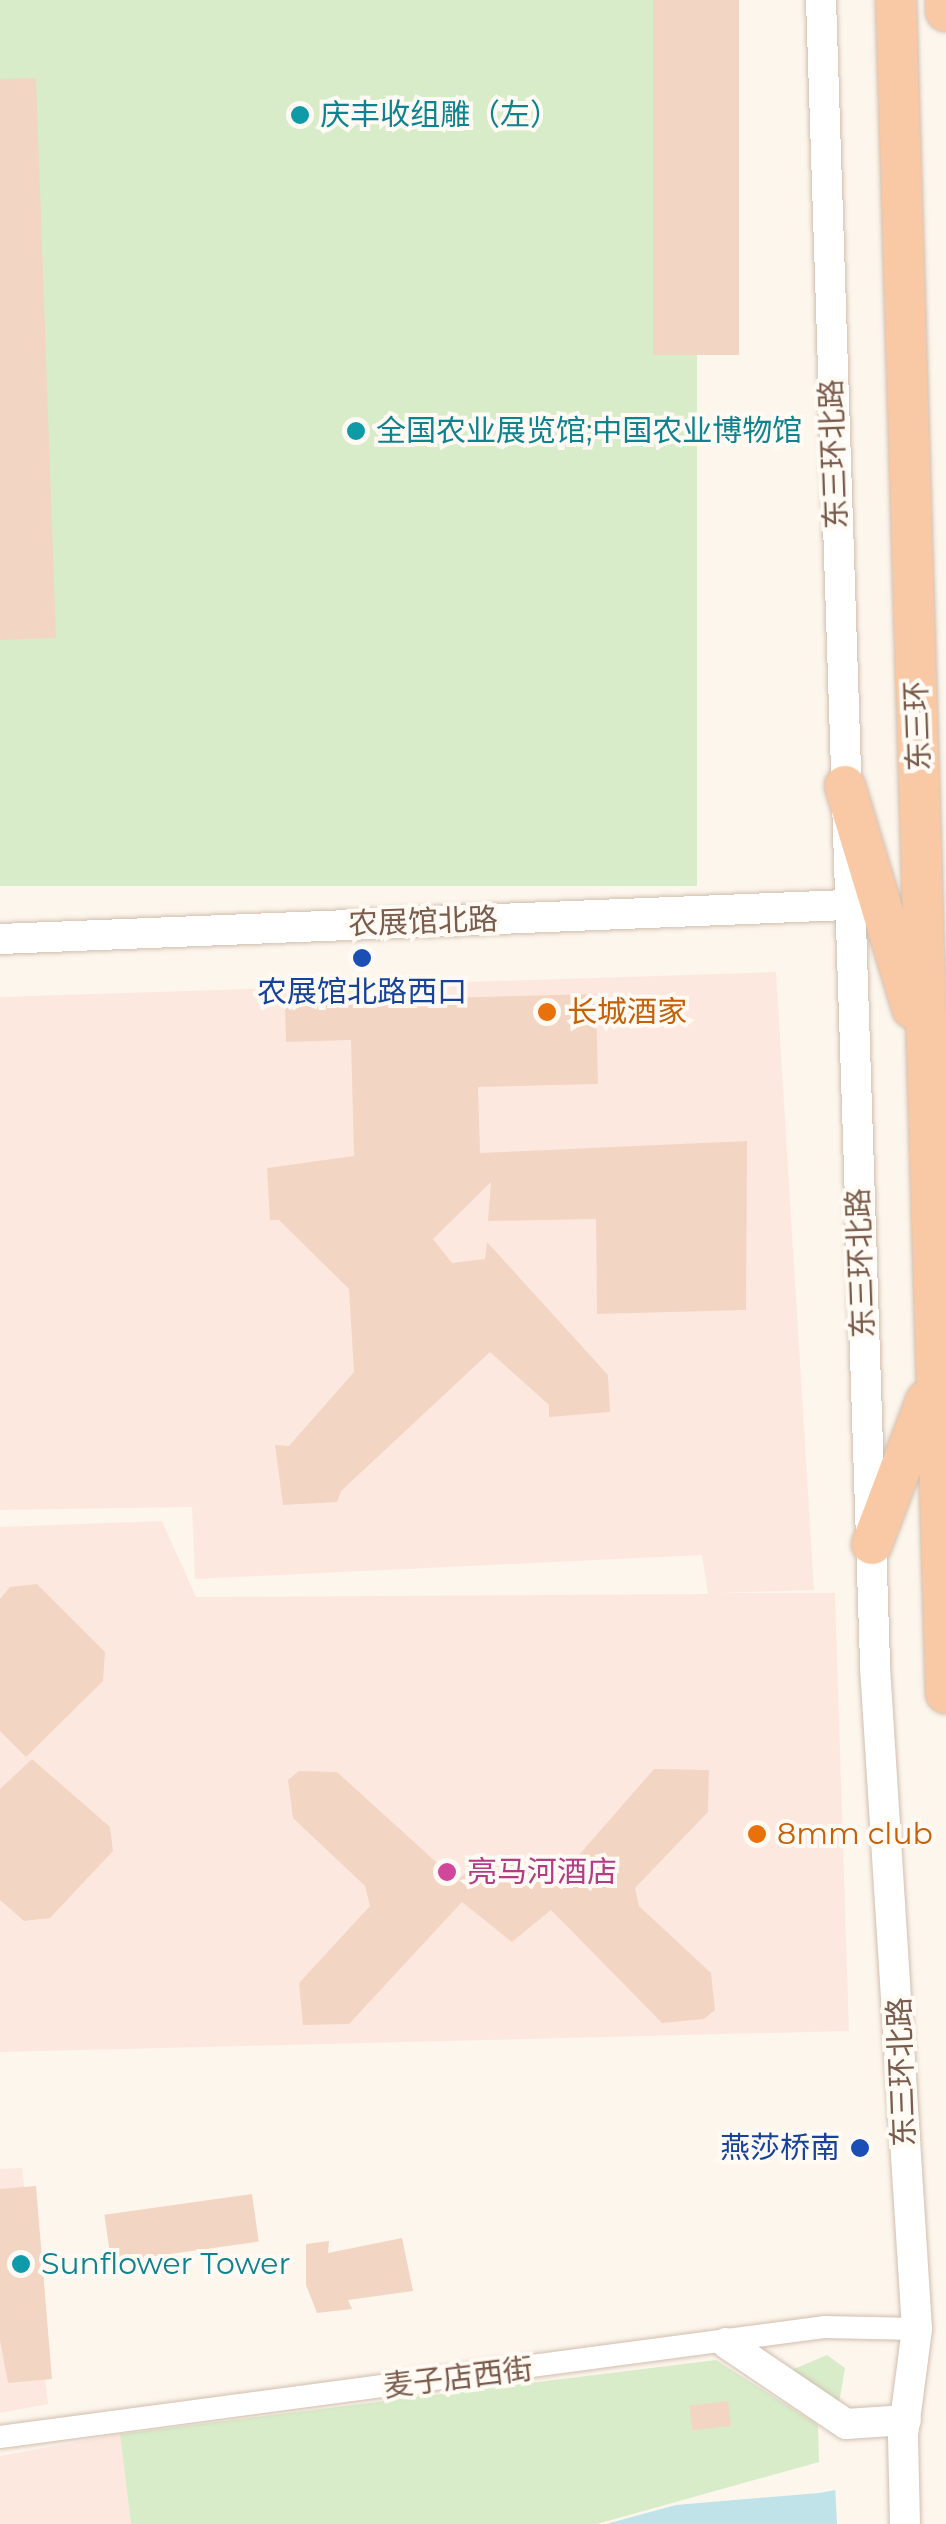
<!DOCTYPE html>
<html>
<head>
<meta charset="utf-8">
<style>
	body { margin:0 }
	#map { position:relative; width:946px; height:2524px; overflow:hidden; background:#fdf6ec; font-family:Montserrat,"Noto Sans SC",sans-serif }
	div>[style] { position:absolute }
	.commercial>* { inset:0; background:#fde8e0 }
	.green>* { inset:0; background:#d8ecc9; transform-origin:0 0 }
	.water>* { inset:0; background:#bfe3e8 }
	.pier>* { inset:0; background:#fdf6ec }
	.building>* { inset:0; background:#f3d5c3; transform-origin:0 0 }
	.roads { filter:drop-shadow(0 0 2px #d1beb0) drop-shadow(0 0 2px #d1beb0) }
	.minor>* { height:22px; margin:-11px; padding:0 11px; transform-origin:11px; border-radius:11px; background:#fff }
	.tertiary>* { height:30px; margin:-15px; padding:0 15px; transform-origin:15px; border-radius:15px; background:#fff }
	.trunk>* { height:40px; margin:-20px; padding:0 20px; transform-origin:20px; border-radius:20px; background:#f9c8a4 }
	.dots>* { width:28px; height:28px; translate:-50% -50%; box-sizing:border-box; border:5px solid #fffaf3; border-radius:50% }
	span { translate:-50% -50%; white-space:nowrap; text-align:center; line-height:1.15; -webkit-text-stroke:8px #fffaf3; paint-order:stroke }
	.culture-label { font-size:30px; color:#0d838f }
	.left { translate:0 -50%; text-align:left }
	.street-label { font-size:30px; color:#7a5c4d }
	.transit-label { font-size:30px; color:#164399 }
	.right { translate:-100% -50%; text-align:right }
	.food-label { font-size:30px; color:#c56008 }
	.hotel-label { font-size:30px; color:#b23c85 }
</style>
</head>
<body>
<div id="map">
	<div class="commercial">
		<div style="clip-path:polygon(776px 972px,814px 1590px,719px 1593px,835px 1593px,849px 2031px,0 2052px,0 1527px,162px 1521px,196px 1597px,708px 1594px,702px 1555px,195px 1579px,192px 1507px,0 1510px,0 997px)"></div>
		<div style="clip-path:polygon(22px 2168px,48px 2404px,0 2413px,0 2169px)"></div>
		<div style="clip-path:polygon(120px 2434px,131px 2524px,0 2524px,0 2456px)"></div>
	</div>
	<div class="green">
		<div style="left:0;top:0;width:697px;height:886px"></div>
		<div style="clip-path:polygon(827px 2355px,845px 2368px,839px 2403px,787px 2372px)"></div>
		<div style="clip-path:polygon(716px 2360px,818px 2425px,819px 2462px,597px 2524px,131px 2524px,120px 2434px)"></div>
	</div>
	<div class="water">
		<div style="clip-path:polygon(946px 2470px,946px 2524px,606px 2524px,676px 2505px,819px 2493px)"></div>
	</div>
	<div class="pier">
		<div style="clip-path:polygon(946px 2465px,946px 2524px,837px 2524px,835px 2485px)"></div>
	</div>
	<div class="building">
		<div style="left:653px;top:0;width:86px;height:355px"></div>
		<div style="clip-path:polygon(36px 78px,56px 638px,0 640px,0 79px)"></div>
		<div style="clip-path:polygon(596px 994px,598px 1084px,478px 1087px,480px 1153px,747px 1141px,746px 1310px,597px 1314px,596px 1219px,488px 1221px,491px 1182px,433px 1239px,452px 1263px,485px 1259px,487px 1242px,608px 1375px,610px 1412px,549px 1417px,549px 1405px,490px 1352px,341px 1491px,337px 1502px,283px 1505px,275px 1445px,289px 1446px,354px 1372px,349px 1289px,279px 1220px,270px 1220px,267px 1168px,354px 1156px,351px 1040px,286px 1042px,285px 1002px)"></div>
		<div style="clip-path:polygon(37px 1584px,105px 1652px,103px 1681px,26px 1757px,0 1731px,0 1599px,10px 1587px)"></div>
		<div style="clip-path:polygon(32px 1759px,110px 1827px,113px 1851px,50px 1918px,24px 1921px,0 1900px,0 1789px)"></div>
		<div style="clip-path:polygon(654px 1769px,709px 1770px,708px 1812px,635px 1888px,639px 1906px,711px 1973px,715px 2010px,704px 2019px,662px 2023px,551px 1910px,512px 1942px,462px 1902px,349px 2024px,303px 2025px,299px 1983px,370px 1906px,365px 1886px,293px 1818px,288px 1780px,299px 1771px,337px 1772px,457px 1881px,484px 1857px,509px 1854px,550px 1888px)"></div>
		<div style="clip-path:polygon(36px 2186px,52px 2379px,8px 2383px,0 2340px,0 2189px)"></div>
		<div style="left:252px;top:2194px;width:48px;height:149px;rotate:82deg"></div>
		<div style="clip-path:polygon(402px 2238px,413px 2291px,348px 2300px,352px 2309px,317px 2313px,306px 2285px,306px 2244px,329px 2241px,328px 2253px)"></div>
		<div style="left:728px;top:2401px;width:25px;height:39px;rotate:83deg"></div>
	</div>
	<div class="roads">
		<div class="minor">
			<div style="left:0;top:2437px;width:831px;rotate:-7.6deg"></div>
			<div style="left:824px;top:2327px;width:93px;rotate:1.2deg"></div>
		</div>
		<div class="tertiary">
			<div style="left:821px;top:0;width:1668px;rotate:88.14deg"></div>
			<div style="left:875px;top:1667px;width:663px;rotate:86.37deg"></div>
			<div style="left:917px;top:2329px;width:108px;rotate:97.5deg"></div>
			<div style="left:903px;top:2436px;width:88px;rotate:88.7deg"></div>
			<div style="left:0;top:939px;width:847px;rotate:-2.3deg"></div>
			<div style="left:726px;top:2343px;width:145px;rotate:34deg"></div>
			<div style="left:846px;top:2424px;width:60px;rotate:-3.8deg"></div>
		</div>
		<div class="trunk">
			<div style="left:896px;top:0;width:1694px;rotate:88.31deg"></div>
			<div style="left:946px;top:0;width:11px;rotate:90deg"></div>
			<div style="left:845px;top:786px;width:232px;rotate:73.2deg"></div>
			<div style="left:872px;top:1544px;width:153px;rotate:-69.3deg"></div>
		</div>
	</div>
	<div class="dots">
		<div style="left:300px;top:115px;background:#0f9aa8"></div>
		<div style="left:356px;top:431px;background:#0f9aa8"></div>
		<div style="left:362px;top:958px;background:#1a4fb4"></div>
		<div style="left:547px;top:1012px;background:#e8710a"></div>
		<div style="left:757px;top:1834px;background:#e8710a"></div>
		<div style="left:447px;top:1872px;background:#d1479c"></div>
		<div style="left:860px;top:2148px;background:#1a4fb4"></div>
		<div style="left:21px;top:2264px;background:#0f9aa8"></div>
	</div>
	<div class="culture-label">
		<span class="left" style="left:320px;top:115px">庆丰收组雕（左）</span>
		<span class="left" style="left:376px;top:431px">全国农业展览馆;中国农业博物馆</span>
		<span class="left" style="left:41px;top:2264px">Sunflower Tower</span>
	</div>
	<div class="street-label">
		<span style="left:834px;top:454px;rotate:-92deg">东三环北路</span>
		<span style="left:918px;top:726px;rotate:-92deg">东三环</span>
		<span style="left:423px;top:922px;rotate:-2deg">农展馆北路</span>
		<span style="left:861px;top:1263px;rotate:-92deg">东三环北路</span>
		<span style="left:902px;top:2072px;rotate:-92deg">东三环北路</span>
		<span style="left:458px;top:2378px;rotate:-7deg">麦子店西街</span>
	</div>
	<div class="transit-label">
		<span style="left:362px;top:992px">农展馆北路西口</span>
		<span class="right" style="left:840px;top:2148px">燕莎桥南</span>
	</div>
	<div class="food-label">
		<span class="left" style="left:567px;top:1012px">长城酒家</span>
		<span class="left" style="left:777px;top:1834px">8mm club</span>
	</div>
	<div class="hotel-label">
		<span class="left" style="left:467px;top:1872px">亮马河酒店</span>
	</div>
</div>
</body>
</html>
